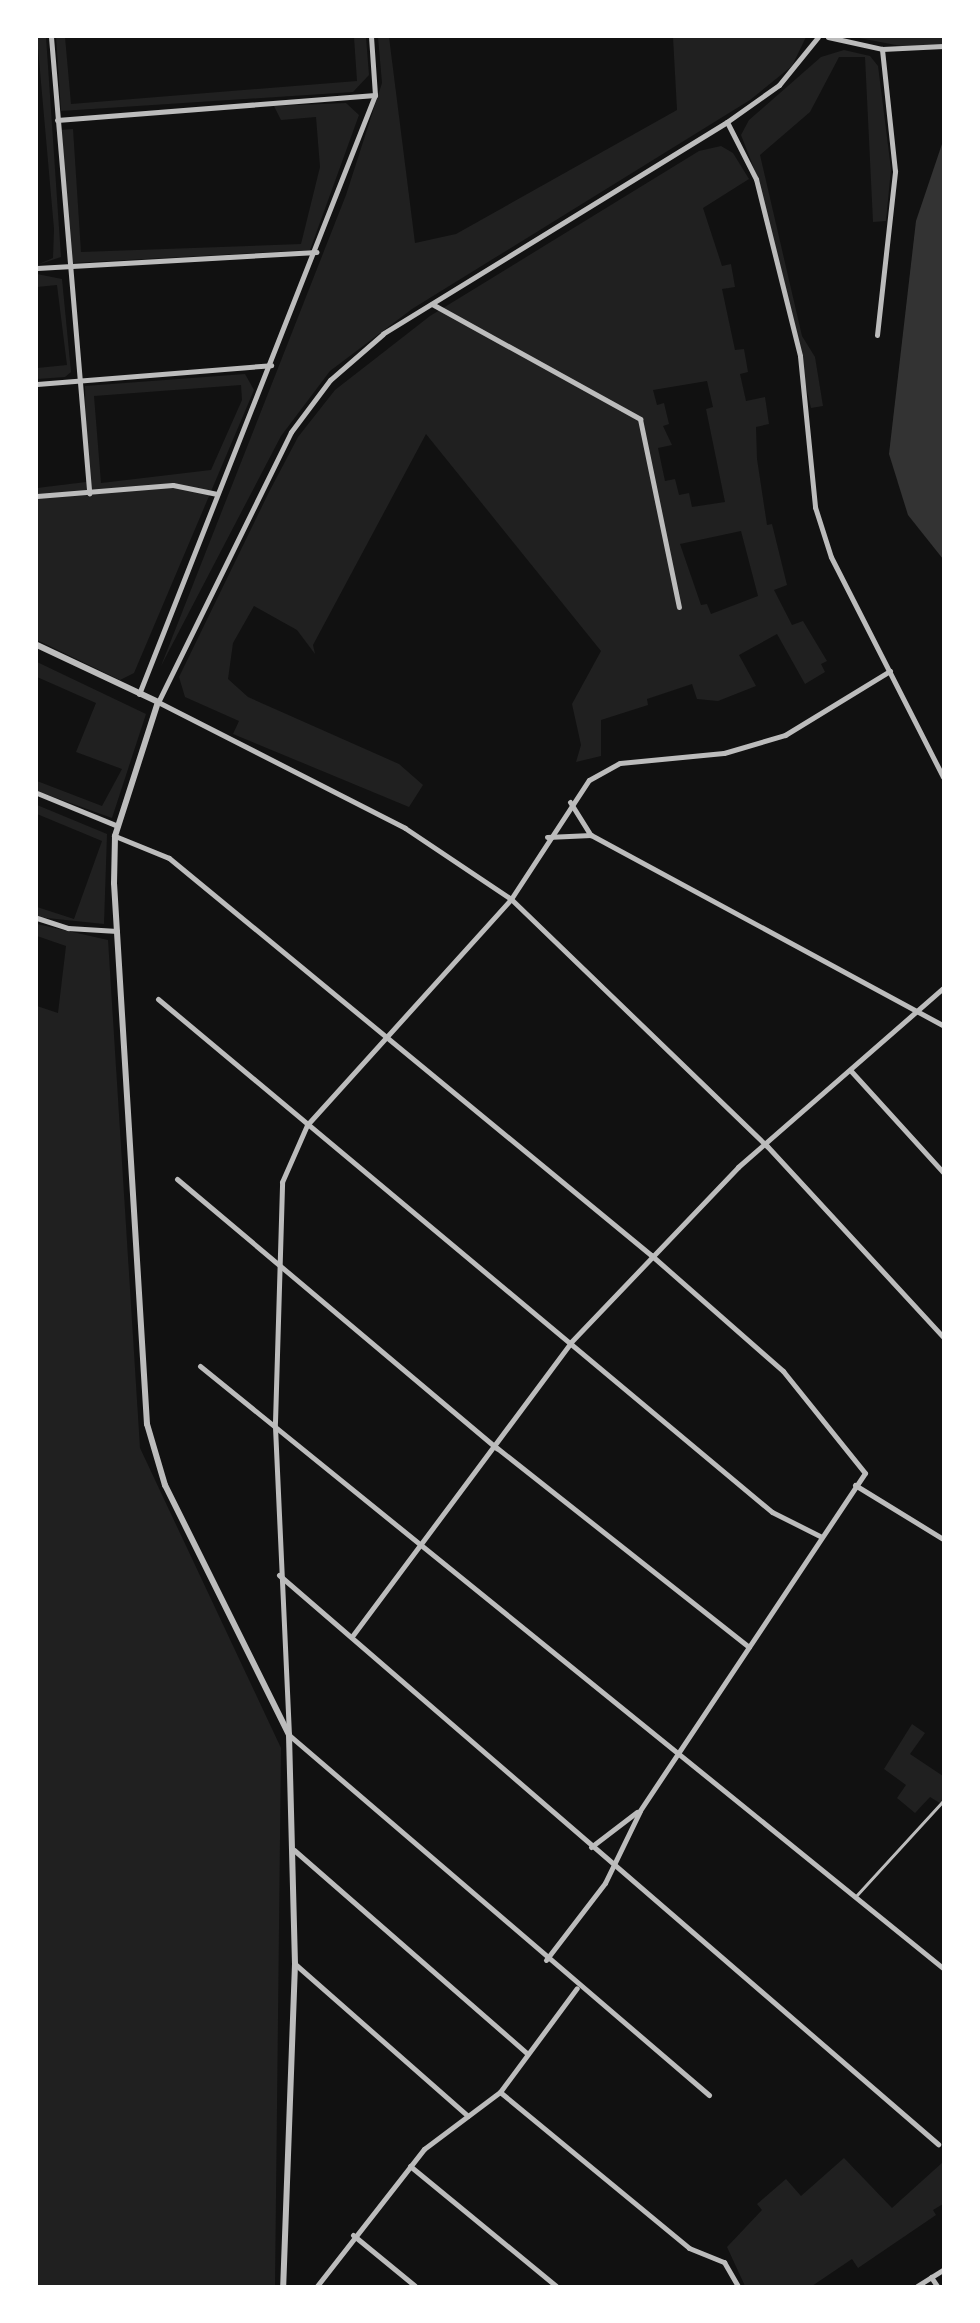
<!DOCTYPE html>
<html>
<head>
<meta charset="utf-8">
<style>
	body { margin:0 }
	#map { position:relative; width:980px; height:2323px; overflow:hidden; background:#111; font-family:"Exo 2",sans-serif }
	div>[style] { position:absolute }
	.green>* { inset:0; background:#202020 }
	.water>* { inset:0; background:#333 }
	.service>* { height:2.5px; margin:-1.25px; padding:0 1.25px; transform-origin:1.25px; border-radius:1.25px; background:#bcbcbc }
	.minor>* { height:5px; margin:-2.5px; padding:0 2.5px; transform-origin:2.5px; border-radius:2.5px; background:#bcbcbc }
	.tertiary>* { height:6px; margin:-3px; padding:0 3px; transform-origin:3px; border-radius:3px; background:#bcbcbc }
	span { translate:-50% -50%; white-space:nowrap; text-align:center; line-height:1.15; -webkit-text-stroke:7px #fff; paint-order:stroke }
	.frame { position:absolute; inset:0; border:38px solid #fff; pointer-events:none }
</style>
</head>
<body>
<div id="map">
	<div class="green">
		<div style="clip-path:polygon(37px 37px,46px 37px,61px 257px,37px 265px,53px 258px,54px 229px)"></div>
		<div style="clip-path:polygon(56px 37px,65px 37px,71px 104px,357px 81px,354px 37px,366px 37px,369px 75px,353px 92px,61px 111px)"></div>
		<div style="clip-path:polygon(378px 37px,389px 37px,415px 243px,456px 234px,677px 110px,673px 37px,806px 37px,792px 66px,750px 100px,412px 309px,330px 371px,281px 436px,161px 666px,346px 195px,382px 83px)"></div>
		<div style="clip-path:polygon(854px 37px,943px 37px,943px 46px,901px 46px)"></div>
		<div style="clip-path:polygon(844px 50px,870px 56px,878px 66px,891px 169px,886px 221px,873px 222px,865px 57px,839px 57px,810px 112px,760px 155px,802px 336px,815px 357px,823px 406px,811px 408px,757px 176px,741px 135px,749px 120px,821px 57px)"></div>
		<div style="clip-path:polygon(346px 103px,359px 115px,310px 250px,72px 263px,60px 130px,73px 129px,81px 252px,301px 244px,320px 167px,316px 117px,281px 120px,274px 106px)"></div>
		<div style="clip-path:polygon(evenodd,721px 146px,733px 153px,749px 179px,703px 208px,722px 266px,731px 264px,735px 287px,722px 289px,735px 350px,744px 349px,748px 372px,740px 374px,746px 401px,765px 397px,769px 424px,756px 427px,757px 459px,767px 525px,772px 524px,787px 585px,774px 590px,792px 625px,803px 621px,827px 661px,821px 664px,825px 672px,805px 684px,777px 634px,739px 655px,756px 686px,718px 701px,697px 699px,692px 684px,647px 699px,648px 705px,601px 720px,601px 756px,576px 762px,581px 745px,572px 704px,601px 651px,426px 434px,313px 645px,315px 654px,297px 630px,254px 606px,233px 643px,228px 679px,248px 697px,399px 764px,423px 785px,409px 807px,233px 734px,239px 721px,185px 697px,179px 677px,269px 492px,298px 437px,335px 390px,430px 316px,699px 151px,721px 146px,707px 381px,713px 407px,706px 409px,725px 502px,692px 507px,689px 493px,679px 495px,675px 479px,665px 481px,658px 448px,672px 445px,663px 426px,669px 424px,664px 403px,657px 405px,653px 390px,707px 381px,721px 146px,741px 531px,758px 596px,711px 614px,707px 604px,701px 605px,680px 544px,741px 531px)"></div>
		<div style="clip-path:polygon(37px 274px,62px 279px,71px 372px,65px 377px,37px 379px,37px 368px,67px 365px,57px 285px,37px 287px)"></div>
		<div style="clip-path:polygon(evenodd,245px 374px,254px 390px,134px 673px,120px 680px,37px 640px,37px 488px,86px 482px,85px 386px,245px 374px,241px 385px,242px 400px,211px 470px,101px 483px,94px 396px,241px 385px)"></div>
		<div style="clip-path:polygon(37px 662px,146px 714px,112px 818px,37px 791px,37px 781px,102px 806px,122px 769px,76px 752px,96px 703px,37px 677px)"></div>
		<div style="clip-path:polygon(37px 805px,107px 834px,104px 924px,37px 917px,37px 907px,74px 919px,102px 841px,37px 814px)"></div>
		<div style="clip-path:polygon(37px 924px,108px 940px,140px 1448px,281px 1748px,275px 2286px,37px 2286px,37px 1006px,58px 1013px,66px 946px,37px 936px)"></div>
		<div style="clip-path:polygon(912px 1724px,925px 1733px,910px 1754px,943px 1776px,943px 1805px,930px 1797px,915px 1813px,897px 1798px,906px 1785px,884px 1769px)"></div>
		<div style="clip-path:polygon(844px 2158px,892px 2208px,943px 2162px,943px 2204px,933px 2210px,936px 2215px,858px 2268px,852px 2259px,812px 2286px,745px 2286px,727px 2247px,762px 2210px,757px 2204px,786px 2179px,801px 2196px)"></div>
	</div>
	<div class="water">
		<div style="clip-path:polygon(943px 141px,943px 559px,908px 515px,889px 454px,916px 221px)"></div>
	</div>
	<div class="service">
		<div style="left:856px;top:1896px;width:129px;rotate:-47.5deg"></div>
	</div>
	<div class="minor">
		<div style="left:51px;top:37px;width:458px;rotate:85.2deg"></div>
		<div style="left:818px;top:37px;width:62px;rotate:129.1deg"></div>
		<div style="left:779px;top:85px;width:64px;rotate:144.6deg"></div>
		<div style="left:727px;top:122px;width:404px;rotate:148.4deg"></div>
		<div style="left:383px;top:334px;width:70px;rotate:139deg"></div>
		<div style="left:330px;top:380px;width:65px;rotate:126.9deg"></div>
		<div style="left:291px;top:432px;width:301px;rotate:116.2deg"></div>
		<div style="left:158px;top:702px;width:277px;rotate:27deg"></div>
		<div style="left:405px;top:828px;width:128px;rotate:33.8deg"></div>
		<div style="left:511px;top:899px;width:356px;rotate:44deg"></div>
		<div style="left:767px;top:1146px;width:260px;rotate:47.3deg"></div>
		<div style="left:828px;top:37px;width:55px;rotate:12.5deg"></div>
		<div style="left:882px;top:49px;width:61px;rotate:-2.8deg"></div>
		<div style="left:57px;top:120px;width:319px;rotate:-4.5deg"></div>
		<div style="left:727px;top:122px;width:64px;rotate:63deg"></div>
		<div style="left:756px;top:179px;width:182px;rotate:76deg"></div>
		<div style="left:800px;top:356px;width:152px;rotate:84.3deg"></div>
		<div style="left:815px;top:507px;width:52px;rotate:72.3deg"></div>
		<div style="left:831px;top:557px;width:247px;rotate:63deg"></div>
		<div style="left:37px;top:268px;width:280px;rotate:-3.3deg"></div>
		<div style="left:432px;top:304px;width:238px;rotate:28.9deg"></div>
		<div style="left:640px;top:419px;width:192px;rotate:78.3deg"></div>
		<div style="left:877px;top:335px;width:165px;rotate:-83.7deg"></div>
		<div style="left:895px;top:171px;width:123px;rotate:-96.1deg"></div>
		<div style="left:37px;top:384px;width:235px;rotate:-4.6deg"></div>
		<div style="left:37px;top:496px;width:136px;rotate:-4.6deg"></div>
		<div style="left:173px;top:485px;width:45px;rotate:11.6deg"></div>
		<div style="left:139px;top:694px;width:644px;rotate:-68.5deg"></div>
		<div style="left:375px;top:95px;width:58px;rotate:-93.9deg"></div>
		<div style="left:37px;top:793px;width:87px;rotate:22.2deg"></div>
		<div style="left:570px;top:802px;width:39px;rotate:58deg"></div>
		<div style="left:115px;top:836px;width:58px;rotate:22.2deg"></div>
		<div style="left:169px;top:858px;width:624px;rotate:39.48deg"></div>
		<div style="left:651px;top:1255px;width:176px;rotate:41.3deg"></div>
		<div style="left:783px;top:1371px;width:131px;rotate:51.2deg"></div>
		<div style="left:865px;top:1473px;width:406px;rotate:123.7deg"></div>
		<div style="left:640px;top:1811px;width:80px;rotate:115.9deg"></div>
		<div style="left:605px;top:1883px;width:97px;rotate:127.5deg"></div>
		<div style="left:547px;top:837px;width:44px;rotate:-2.6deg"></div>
		<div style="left:591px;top:835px;width:400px;rotate:28.4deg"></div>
		<div style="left:37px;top:918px;width:33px;rotate:18deg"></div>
		<div style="left:68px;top:928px;width:49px;rotate:3.5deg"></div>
		<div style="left:158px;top:999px;width:800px;rotate:39.88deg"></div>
		<div style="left:772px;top:1512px;width:54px;rotate:26.6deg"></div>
		<div style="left:851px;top:1071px;width:137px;rotate:47.7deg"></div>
		<div style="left:177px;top:1179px;width:418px;rotate:40.1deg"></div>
		<div style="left:497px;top:1448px;width:321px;rotate:38.3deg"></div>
		<div style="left:200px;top:1366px;width:956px;rotate:39.02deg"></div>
		<div style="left:855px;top:1485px;width:103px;rotate:31.5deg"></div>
		<div style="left:279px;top:1575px;width:871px;rotate:40.81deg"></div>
		<div style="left:353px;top:1635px;width:365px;rotate:-53.3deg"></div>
		<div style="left:571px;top:1342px;width:242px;rotate:-46.3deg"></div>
		<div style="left:738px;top:1167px;width:272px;rotate:-41.1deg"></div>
		<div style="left:591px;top:1847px;width:58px;rotate:-37.3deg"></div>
		<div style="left:294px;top:1850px;width:310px;rotate:41.1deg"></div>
		<div style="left:295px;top:1964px;width:230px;rotate:41.3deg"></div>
		<div style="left:500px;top:2092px;width:245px;rotate:39.5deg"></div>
		<div style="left:689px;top:2248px;width:38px;rotate:22deg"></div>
		<div style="left:724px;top:2262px;width:28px;rotate:60deg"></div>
		<div style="left:709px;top:2095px;width:553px;rotate:-139.4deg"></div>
		<div style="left:289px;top:1735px;width:313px;rotate:-92.6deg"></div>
		<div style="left:275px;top:1422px;width:240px;rotate:-88.3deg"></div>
		<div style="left:282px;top:1182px;width:62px;rotate:-66.3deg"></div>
		<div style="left:307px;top:1125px;width:304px;rotate:-47.9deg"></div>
		<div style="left:511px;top:899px;width:142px;rotate:-56.8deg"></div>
		<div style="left:589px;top:780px;width:35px;rotate:-29deg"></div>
		<div style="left:620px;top:763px;width:104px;rotate:-5.5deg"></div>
		<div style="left:724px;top:753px;width:64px;rotate:-16.4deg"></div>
		<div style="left:785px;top:735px;width:123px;rotate:-31.4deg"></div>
		<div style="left:410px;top:2166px;width:189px;rotate:39.4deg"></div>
		<div style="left:353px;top:2235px;width:80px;rotate:39.4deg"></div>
		<div style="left:931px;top:2277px;width:11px;rotate:56deg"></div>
		<div style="left:317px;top:2286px;width:174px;rotate:-52deg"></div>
		<div style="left:424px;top:2149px;width:95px;rotate:-36.9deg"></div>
		<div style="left:500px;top:2092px;width:129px;rotate:-53.5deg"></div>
		<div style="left:917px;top:2286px;width:31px;rotate:-32deg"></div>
	</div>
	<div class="tertiary">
		<div style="left:37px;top:645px;width:134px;rotate:25.2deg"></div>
		<div style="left:158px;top:702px;width:141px;rotate:107.8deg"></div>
		<div style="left:115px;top:836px;width:47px;rotate:91.2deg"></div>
		<div style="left:114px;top:883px;width:542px;rotate:86.51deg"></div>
		<div style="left:147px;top:1424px;width:64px;rotate:73.6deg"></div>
		<div style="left:165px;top:1485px;width:279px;rotate:63.6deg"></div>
		<div style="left:289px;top:1735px;width:229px;rotate:88.5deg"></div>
		<div style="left:295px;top:1964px;width:322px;rotate:92.1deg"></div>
	</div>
	<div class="frame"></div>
</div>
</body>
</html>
